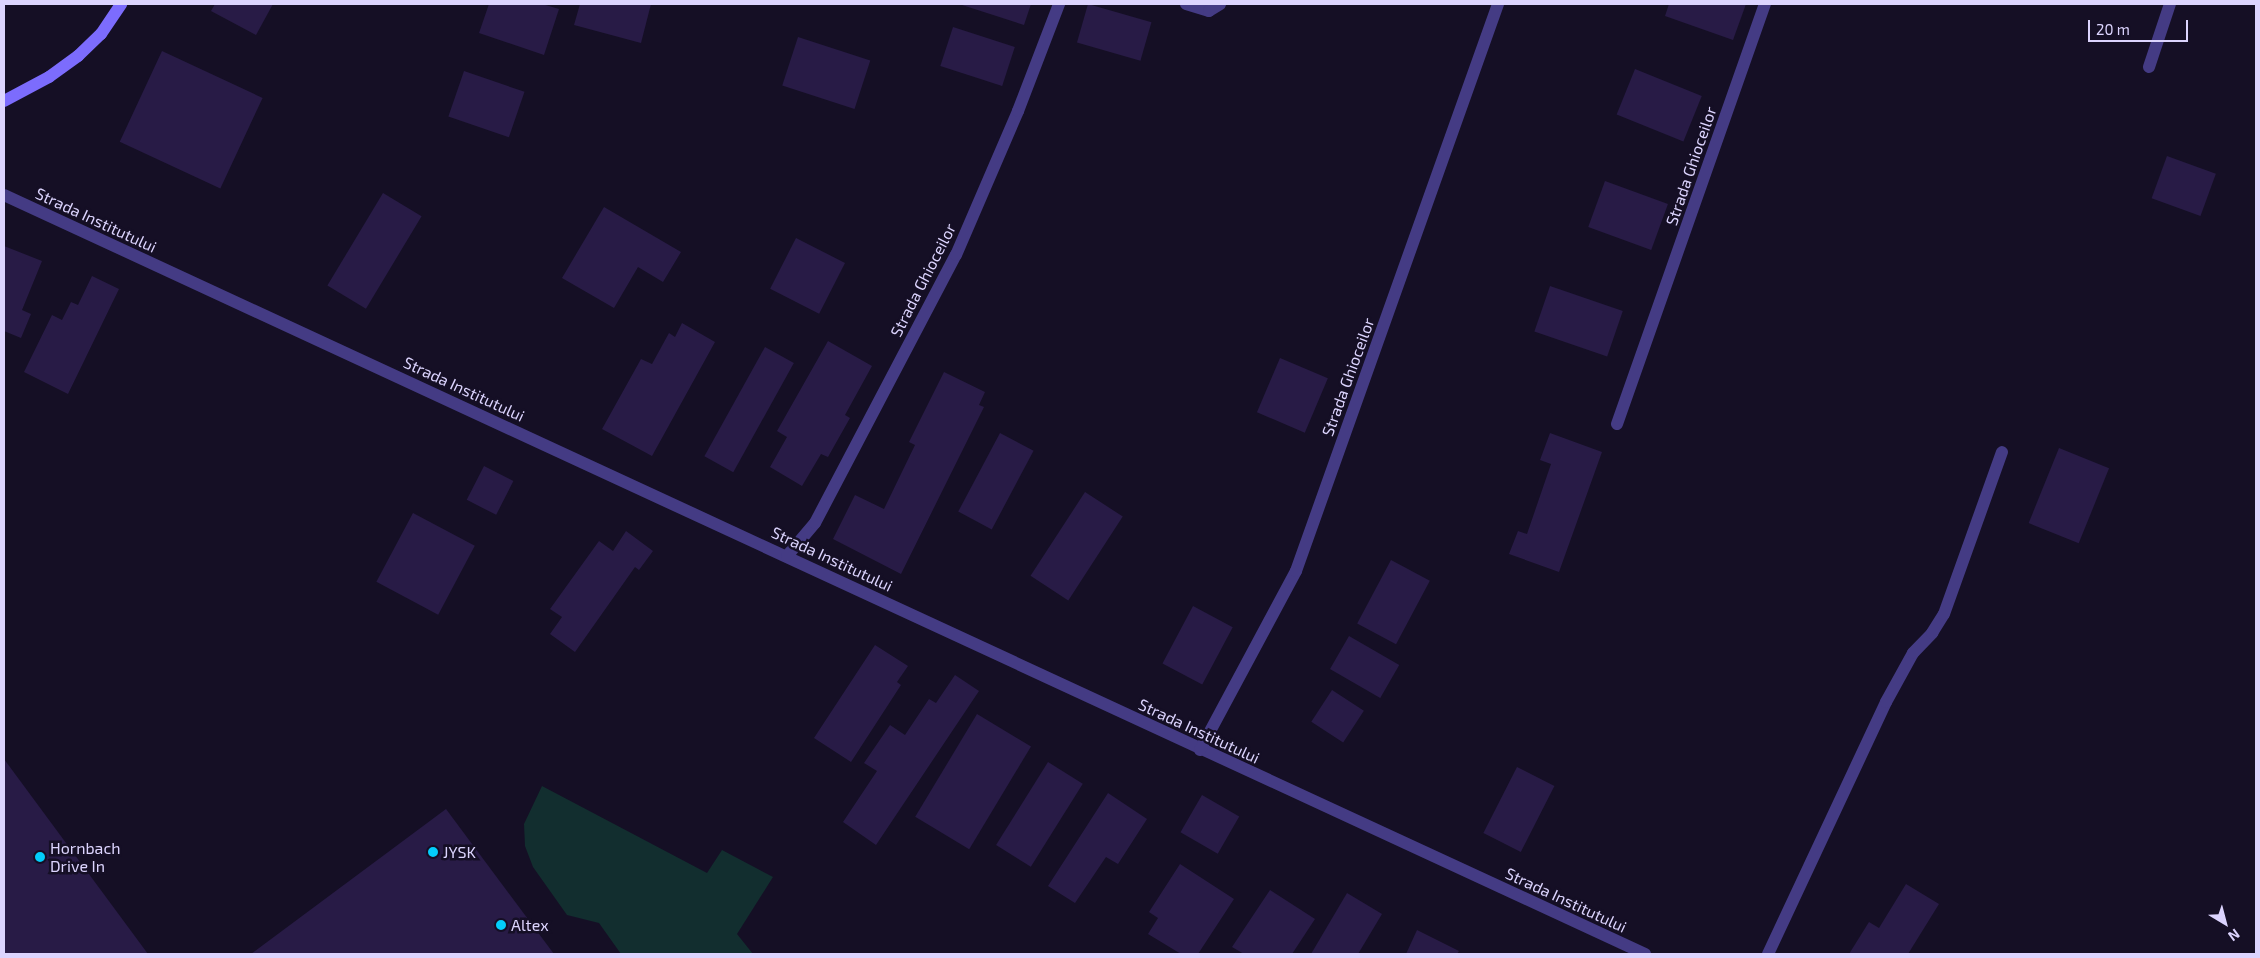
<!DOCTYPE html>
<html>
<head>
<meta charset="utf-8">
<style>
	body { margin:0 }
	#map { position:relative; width:2260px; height:958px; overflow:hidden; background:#150f25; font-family:"Exo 2",sans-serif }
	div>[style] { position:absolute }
	.green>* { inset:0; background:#122e2f }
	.building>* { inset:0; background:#281b46; transform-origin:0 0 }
	.minor>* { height:12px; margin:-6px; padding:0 6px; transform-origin:6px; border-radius:6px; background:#443b84 }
	.secondary>* { height:12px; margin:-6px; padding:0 6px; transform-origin:6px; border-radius:6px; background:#7c6cfd }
	.dots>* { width:14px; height:14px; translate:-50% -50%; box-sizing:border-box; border:2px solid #150f25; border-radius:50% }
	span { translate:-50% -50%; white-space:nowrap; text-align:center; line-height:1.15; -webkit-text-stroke:5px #150f25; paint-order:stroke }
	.street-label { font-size:16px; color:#dcd4fe }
	.poi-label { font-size:16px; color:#dcd4fe }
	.left { translate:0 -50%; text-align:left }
	.frame { position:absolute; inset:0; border:5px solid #dcd4fe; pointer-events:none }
	.north { position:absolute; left:2200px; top:898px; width:50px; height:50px; -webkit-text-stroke:4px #150f25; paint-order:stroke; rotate:143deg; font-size:14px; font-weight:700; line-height:20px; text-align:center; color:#dcd4fe }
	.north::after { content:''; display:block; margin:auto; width:18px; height:22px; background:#dcd4fe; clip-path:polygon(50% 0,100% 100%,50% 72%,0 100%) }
	.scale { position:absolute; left:2088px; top:20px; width:100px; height:22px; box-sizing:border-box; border:2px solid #dcd4fe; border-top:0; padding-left:6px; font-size:15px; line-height:18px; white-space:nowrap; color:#dcd4fe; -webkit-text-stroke:4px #150f25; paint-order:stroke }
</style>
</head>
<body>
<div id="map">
	<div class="green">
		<div style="clip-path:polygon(542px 786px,707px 873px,722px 850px,773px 877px,737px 934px,753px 954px,621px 954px,599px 923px,567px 915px,533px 867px,525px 846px,524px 824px)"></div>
	</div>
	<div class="building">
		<div style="clip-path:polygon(215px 4px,273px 4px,256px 35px,211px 11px)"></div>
		<div style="clip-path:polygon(489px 4px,542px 4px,559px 9px,544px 55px,479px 33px)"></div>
		<div style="clip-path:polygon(580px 4px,651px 4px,641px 43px,574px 25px)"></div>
		<div style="clip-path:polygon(959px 4px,1031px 4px,1024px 25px)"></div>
		<div style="left:1088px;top:4px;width:66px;height:40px;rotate:16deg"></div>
		<div style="clip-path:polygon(1669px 4px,1746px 4px,1733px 40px,1665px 16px)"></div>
		<div style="left:953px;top:27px;width:65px;height:41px;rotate:18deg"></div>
		<div style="left:798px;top:37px;width:76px;height:51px;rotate:18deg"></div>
		<div style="left:162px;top:51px;width:111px;height:100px;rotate:25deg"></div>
		<div style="left:1635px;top:69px;width:72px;height:49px;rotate:22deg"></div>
		<div style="left:464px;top:71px;width:64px;height:48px;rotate:19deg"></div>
		<div style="left:2167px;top:156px;width:52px;height:45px;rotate:20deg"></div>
		<div style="left:1605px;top:181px;width:67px;height:49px;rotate:20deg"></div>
		<div style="left:383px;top:193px;width:45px;height:108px;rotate:31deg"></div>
		<div style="clip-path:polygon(604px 207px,681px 252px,663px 282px,638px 267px,614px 308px,562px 278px)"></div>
		<div style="left:796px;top:238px;width:55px;height:57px;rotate:27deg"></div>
		<div style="clip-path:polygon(4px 246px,42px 261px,22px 310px,31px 314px,21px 338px,4px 331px)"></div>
		<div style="clip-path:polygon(92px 276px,119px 289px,68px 394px,24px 372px,52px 315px,62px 320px,71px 302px,78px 305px)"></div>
		<div style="left:1550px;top:286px;width:77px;height:48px;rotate:19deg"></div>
		<div style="clip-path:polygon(682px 323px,715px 342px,652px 456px,602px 429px,641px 359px,652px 364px,669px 333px,675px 337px)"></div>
		<div style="clip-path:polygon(828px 341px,872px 366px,845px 415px,850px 418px,828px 457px,821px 454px,802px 486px,770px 467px,787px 437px,777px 431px)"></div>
		<div style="left:765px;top:347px;width:33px;height:125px;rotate:29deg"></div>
		<div style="left:1280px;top:358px;width:52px;height:59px;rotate:23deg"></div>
		<div style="clip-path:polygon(944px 372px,985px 392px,979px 405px,984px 407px,901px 574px,833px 539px,855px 495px,884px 509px,915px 445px,909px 442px)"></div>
		<div style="left:1000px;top:433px;width:38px;height:89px;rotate:28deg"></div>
		<div style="clip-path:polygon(1550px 433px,1602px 452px,1559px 572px,1509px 554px,1518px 531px,1527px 534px,1551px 464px,1540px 460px)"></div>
		<div style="left:2059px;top:448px;width:54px;height:81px;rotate:22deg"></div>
		<div style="left:484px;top:466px;width:33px;height:38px;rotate:27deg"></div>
		<div style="left:1085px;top:492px;width:45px;height:100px;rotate:33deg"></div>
		<div style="left:413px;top:513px;width:70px;height:78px;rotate:28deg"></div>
		<div style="clip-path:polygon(626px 531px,653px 551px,639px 570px,635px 567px,575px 652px,550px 634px,562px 617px,550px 609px,599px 541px,613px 551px)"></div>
		<div style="left:1391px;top:560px;width:44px;height:72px;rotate:28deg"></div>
		<div style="left:1193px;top:606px;width:45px;height:65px;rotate:28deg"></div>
		<div style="left:1349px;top:636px;width:58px;height:38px;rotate:30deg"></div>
		<div style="clip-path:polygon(875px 645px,908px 666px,897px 682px,901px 685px,851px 762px,814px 738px)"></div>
		<div style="clip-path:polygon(955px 675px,979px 691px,876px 845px,843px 822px,877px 771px,864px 763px,890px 725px,905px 735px,929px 699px,936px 703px)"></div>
		<div style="left:1332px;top:690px;width:38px;height:38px;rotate:33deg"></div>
		<div style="left:977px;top:714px;width:63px;height:120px;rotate:31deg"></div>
		<div style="clip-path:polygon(4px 759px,148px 954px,4px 954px)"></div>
		<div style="left:1048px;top:762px;width:41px;height:98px;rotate:32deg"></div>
		<div style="left:1517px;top:767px;width:42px;height:74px;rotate:27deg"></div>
		<div style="clip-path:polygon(1108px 793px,1147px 819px,1118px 864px,1106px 857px,1075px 903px,1048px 886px)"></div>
		<div style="left:1202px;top:795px;width:43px;height:43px;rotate:30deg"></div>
		<div style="clip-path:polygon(446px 809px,554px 954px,251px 954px)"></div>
		<div style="clip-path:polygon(1180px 864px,1234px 899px,1198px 954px,1181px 954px,1148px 934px,1158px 918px,1149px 912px)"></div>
		<div style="clip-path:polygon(1906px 884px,1939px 904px,1908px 954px,1849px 954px,1869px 922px,1879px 928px)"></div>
		<div style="clip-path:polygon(1270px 890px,1315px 919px,1292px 954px,1244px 954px,1232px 947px)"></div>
		<div style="clip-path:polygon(1347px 893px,1382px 914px,1358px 954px,1311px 954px)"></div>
		<div style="clip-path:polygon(1417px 930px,1459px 951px,1457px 954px,1406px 954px)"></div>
	</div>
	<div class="minor">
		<div style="left:1186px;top:4px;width:24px;rotate:17deg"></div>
		<div style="left:1209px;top:11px;width:13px;rotate:-32deg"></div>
		<div style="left:2149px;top:67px;width:66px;rotate:-71.6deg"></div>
		<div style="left:4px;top:195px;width:1808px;rotate:24.82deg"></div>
		<div style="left:1617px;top:424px;width:445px;rotate:-70.6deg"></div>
		<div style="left:787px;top:556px;width:43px;rotate:-49.7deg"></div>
		<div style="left:815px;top:523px;width:303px;rotate:-62.3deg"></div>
		<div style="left:956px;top:255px;width:157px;rotate:-66.7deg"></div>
		<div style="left:1018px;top:111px;width:115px;rotate:-69deg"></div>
		<div style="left:1200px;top:750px;width:203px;rotate:-61.8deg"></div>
		<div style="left:1296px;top:571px;width:602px;rotate:-70.39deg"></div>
		<div style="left:1768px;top:954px;width:278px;rotate:-64.9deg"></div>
		<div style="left:1886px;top:702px;width:56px;rotate:-61.1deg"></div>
		<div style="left:1913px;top:653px;width:28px;rotate:-46deg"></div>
		<div style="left:1932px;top:633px;width:22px;rotate:-58deg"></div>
		<div style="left:1944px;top:614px;width:172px;rotate:-70.3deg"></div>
	</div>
	<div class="secondary">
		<div style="left:4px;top:101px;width:51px;rotate:-28.1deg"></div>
		<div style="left:49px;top:77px;width:36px;rotate:-36deg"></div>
		<div style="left:78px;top:56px;width:32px;rotate:-44deg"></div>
		<div style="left:101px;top:34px;width:36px;rotate:-56deg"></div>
	</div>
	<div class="dots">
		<div style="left:433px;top:852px;background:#03cdfb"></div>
		<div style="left:40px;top:857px;background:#03cdfb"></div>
		<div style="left:501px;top:925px;background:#03cdfb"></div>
	</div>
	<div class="street-label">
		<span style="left:1691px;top:166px;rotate:-71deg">Strada Ghioceilor</span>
		<span style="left:96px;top:220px;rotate:25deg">Strada Institutului</span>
		<span style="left:923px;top:280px;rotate:-63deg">Strada Ghioceilor</span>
		<span style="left:1348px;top:377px;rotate:-70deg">Strada Ghioceilor</span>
		<span style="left:464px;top:389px;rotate:25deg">Strada Institutului</span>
		<span style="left:832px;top:559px;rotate:25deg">Strada Institutului</span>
		<span style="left:1199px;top:731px;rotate:25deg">Strada Institutului</span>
		<span style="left:1566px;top:900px;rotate:25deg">Strada Institutului</span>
	</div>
	<div class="poi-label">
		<span class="left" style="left:50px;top:857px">Hornbach<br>Drive In</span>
		<span class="left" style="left:443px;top:852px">JYSK</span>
		<span class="left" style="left:511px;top:925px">Altex</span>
	</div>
	<div class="frame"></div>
	<div class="north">N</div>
	<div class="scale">20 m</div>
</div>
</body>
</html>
